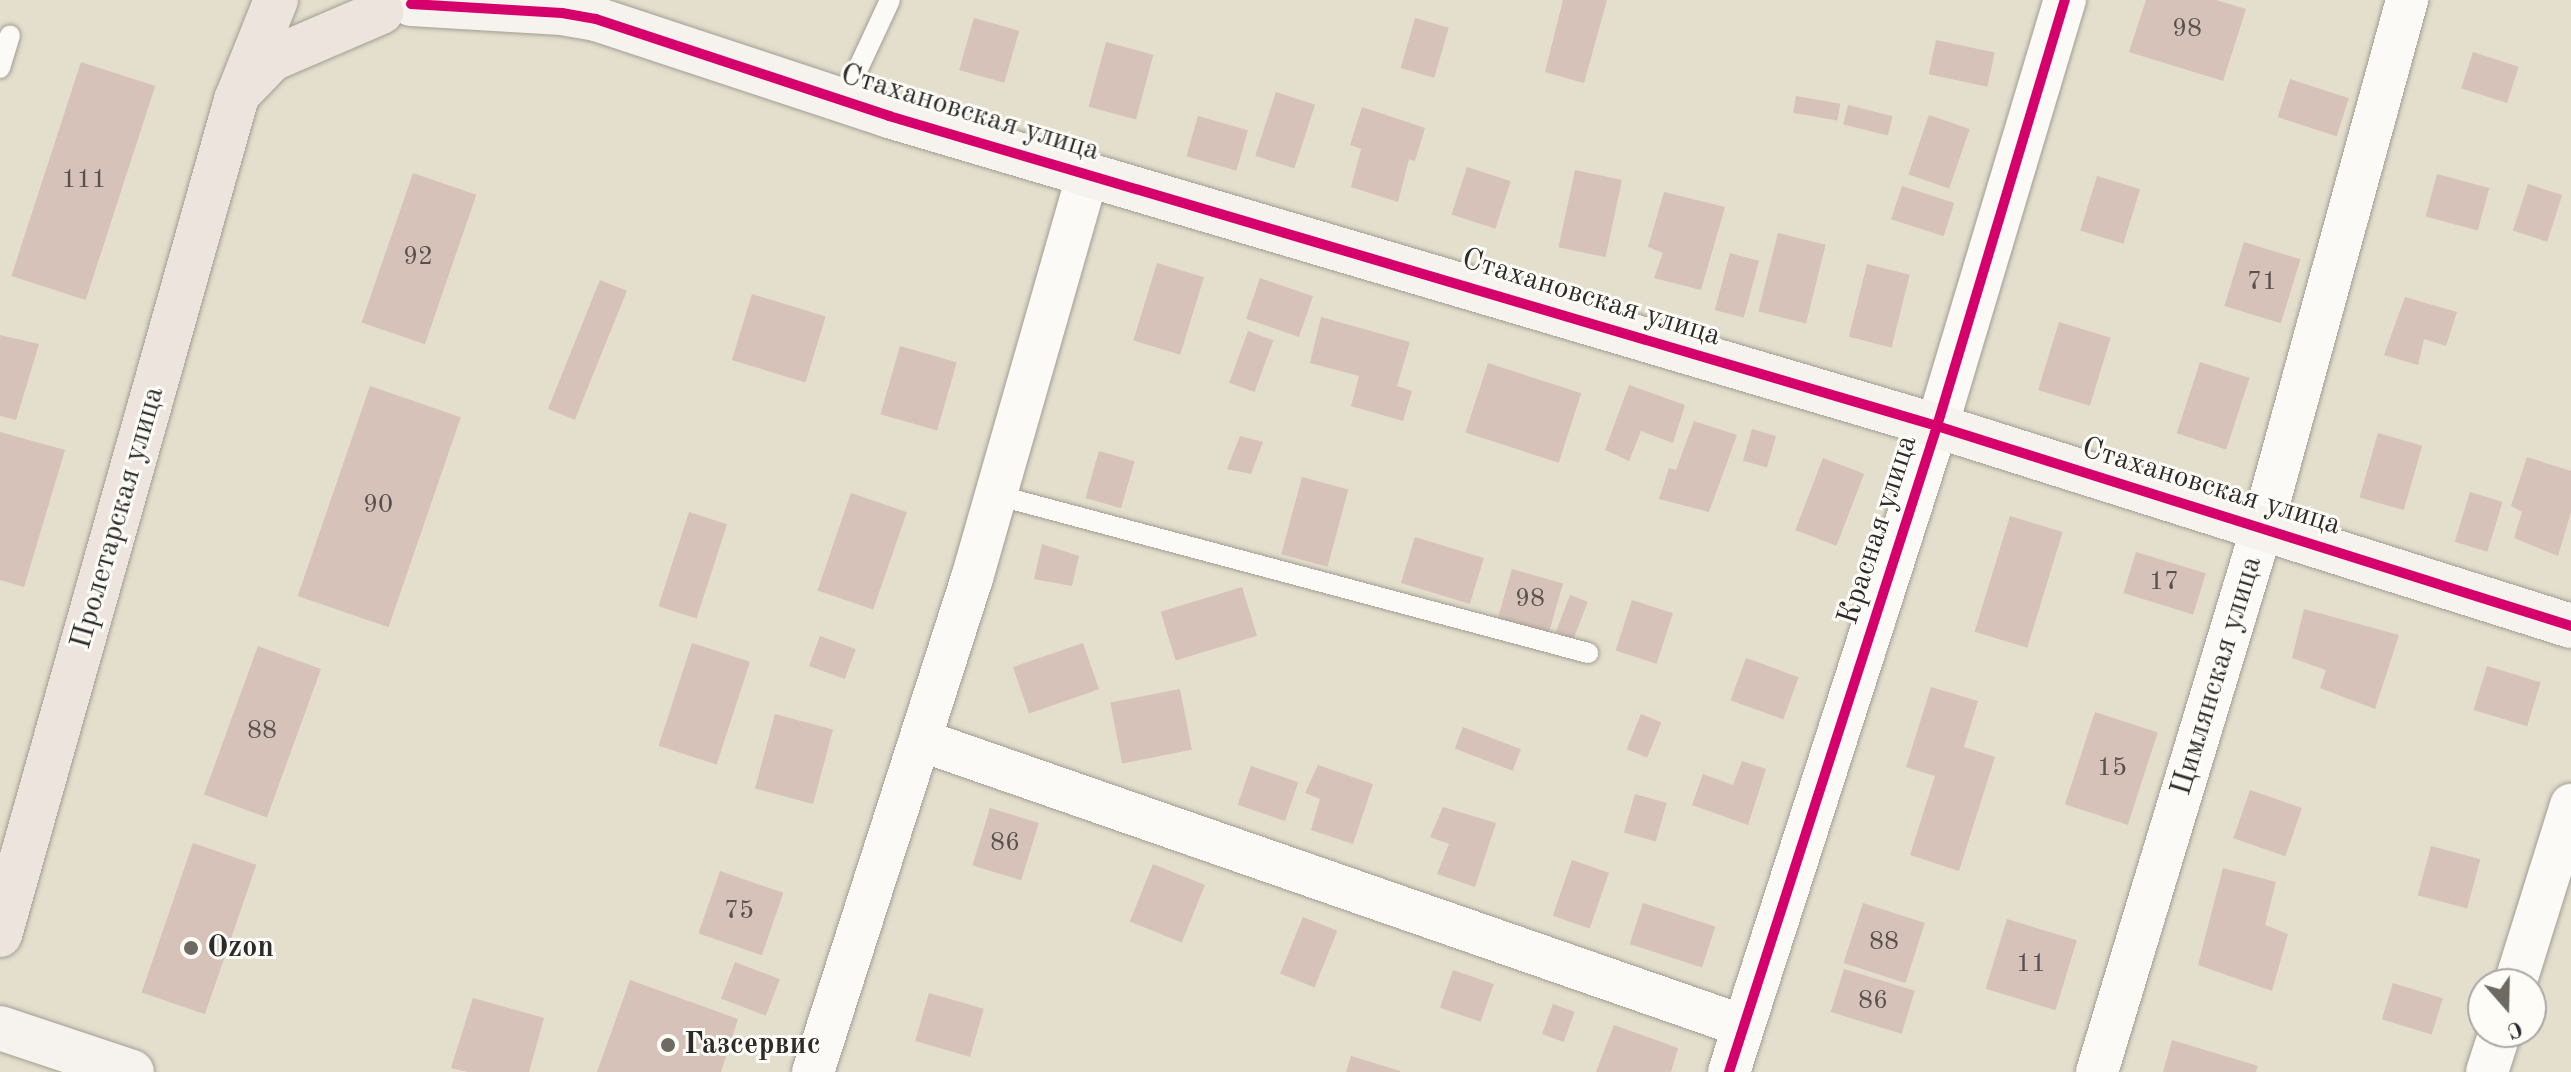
<!DOCTYPE html>
<html>
<head>
<meta charset="utf-8">
<style>
	body { margin:0 }
	#map { position:relative; width:2571px; height:1072px; overflow:hidden; background:#e4decc; font-family:"Old Standard TT",serif }
	div>[style] { position:absolute }
	.building>* { inset:0; background:#d6c2b9; transform-origin:0 0 }
	.roads { filter:drop-shadow(0 0 2px #a19e93) drop-shadow(0 0 2px #a19e93) }
	.lane>* { height:20px; margin:-10px; padding:0 10px; transform-origin:10px; border-radius:10px; background:#fbfaf7 }
	.street>* { height:42px; margin:-21px; padding:0 21px; transform-origin:21px; border-radius:21px; background:#fbfaf7 }
	.secondary>* { height:44px; margin:-22px; padding:0 22px; transform-origin:22px; border-radius:22px; background:#f6f2ed }
	.primary>* { height:44px; margin:-22px; padding:0 22px; transform-origin:22px; border-radius:22px; background:#ede5dd }
	.cycleway>* { height:10px; margin:-5px; padding:0 5px; transform-origin:5px; border-radius:5px; background:#d6006c }
	.dots>* { width:22px; height:22px; translate:-50% -50%; box-sizing:border-box; border:4px solid #fdfcf7; border-radius:50% }
	span { translate:-50% -50%; white-space:nowrap; text-align:center; line-height:1.15; -webkit-text-stroke:6px #fdfcf7; paint-order:stroke }
	.number-label { font-size:26px; color:#56514e }
	.number-label span { -webkit-text-stroke-width:0 }
	.street-label { font-size:30px; color:#2b2b2b }
	.poi-label { font-size:30px; color:#2b2b2b; font-weight:700 }
	.left { translate:0 -50%; text-align:left }
	.north { position:absolute; left:2467px; top:968px; width:80px; height:80px; box-sizing:border-box; background:#fdfcf7; border:2px solid #a9a8a5; border-radius:50%; rotate:160deg; font-size:22px; font-weight:700; line-height:32px; text-align:center; color:#2b2b2b }
	.north::after { content:''; display:block; margin:auto; width:28px; height:36px; background:#6c6a63; clip-path:polygon(50% 0,100% 100%,50% 72%,0 100%) }
</style>
</head>
<body>
<div id="map">
	<div class="building">
		<div style="clip-path:polygon(1563px 0,1607px 0,1584px 83px,1545px 72px)"></div>
		<div style="clip-path:polygon(2146px 0,2216px 0,2246px 9px,2223px 81px,2129px 52px)"></div>
		<div style="left:974px;top:18px;width:47px;height:54px;rotate:16deg"></div>
		<div style="left:1415px;top:18px;width:35px;height:52px;rotate:16deg"></div>
		<div style="left:1936px;top:40px;width:60px;height:35px;rotate:12deg"></div>
		<div style="left:1106px;top:42px;width:49px;height:67px;rotate:15deg"></div>
		<div style="left:2473px;top:52px;width:48px;height:38px;rotate:18deg"></div>
		<div style="left:81px;top:62px;width:78px;height:225px;rotate:18deg"></div>
		<div style="left:2290px;top:79px;width:62px;height:40px;rotate:18deg"></div>
		<div style="left:1276px;top:92px;width:41px;height:67px;rotate:18deg"></div>
		<div style="left:1796px;top:96px;width:45px;height:17px;rotate:10deg"></div>
		<div style="left:1848px;top:105px;width:46px;height:20px;rotate:14deg"></div>
		<div style="clip-path:polygon(1362px 107px,1425px 128px,1415px 161px,1409px 159px,1398px 202px,1351px 187px,1361px 149px,1350px 145px)"></div>
		<div style="left:1929px;top:115px;width:43px;height:63px;rotate:19deg"></div>
		<div style="left:1198px;top:116px;width:52px;height:42px;rotate:16deg"></div>
		<div style="left:1467px;top:167px;width:46px;height:50px;rotate:18deg"></div>
		<div style="left:1575px;top:170px;width:48px;height:79px;rotate:12deg"></div>
		<div style="left:413px;top:173px;width:67px;height:158px;rotate:19deg"></div>
		<div style="left:2437px;top:174px;width:54px;height:44px;rotate:15deg"></div>
		<div style="left:2097px;top:176px;width:45px;height:57px;rotate:17deg"></div>
		<div style="left:2528px;top:184px;width:36px;height:49px;rotate:18deg"></div>
		<div style="left:1902px;top:186px;width:55px;height:35px;rotate:18deg"></div>
		<div style="clip-path:polygon(1664px 192px,1725px 207px,1701px 290px,1654px 278px,1663px 253px,1648px 247px)"></div>
		<div style="left:1778px;top:233px;width:49px;height:81px;rotate:14deg"></div>
		<div style="left:2244px;top:242px;width:59px;height:67px;rotate:17deg"></div>
		<div style="left:1730px;top:253px;width:30px;height:59px;rotate:15deg"></div>
		<div style="left:1157px;top:263px;width:49px;height:81px;rotate:17deg"></div>
		<div style="left:1867px;top:264px;width:44px;height:75px;rotate:14deg"></div>
		<div style="left:1260px;top:278px;width:56px;height:43px;rotate:19deg"></div>
		<div style="left:600px;top:280px;width:29px;height:139px;rotate:22deg"></div>
		<div style="left:752px;top:294px;width:77px;height:69px;rotate:17deg"></div>
		<div style="clip-path:polygon(2405px 297px,2457px 312px,2446px 346px,2424px 339px,2418px 365px,2384px 355px)"></div>
		<div style="clip-path:polygon(1321px 317px,1410px 342px,1397px 386px,1412px 391px,1403px 421px,1351px 406px,1359px 376px,1310px 363px)"></div>
		<div style="left:2059px;top:322px;width:54px;height:71px;rotate:17deg"></div>
		<div style="left:1248px;top:331px;width:27px;height:55px;rotate:20deg"></div>
		<div style="clip-path:polygon(0 335px,39px 344px,16px 420px,0 416px)"></div>
		<div style="left:900px;top:346px;width:59px;height:71px;rotate:16deg"></div>
		<div style="left:2200px;top:362px;width:52px;height:75px;rotate:18deg"></div>
		<div style="left:1488px;top:363px;width:98px;height:73px;rotate:18deg"></div>
		<div style="clip-path:polygon(1629px 385px,1685px 405px,1673px 443px,1641px 431px,1629px 461px,1605px 450px)"></div>
		<div style="left:370px;top:386px;width:96px;height:222px;rotate:19deg"></div>
		<div style="clip-path:polygon(1694px 421px,1737px 435px,1709px 512px,1659px 499px,1669px 468px,1676px 470px)"></div>
		<div style="left:1752px;top:429px;width:25px;height:33px;rotate:16deg"></div>
		<div style="clip-path:polygon(0 432px,65px 450px,24px 587px,0 580px)"></div>
		<div style="left:2378px;top:433px;width:46px;height:67px;rotate:16deg"></div>
		<div style="clip-path:polygon(1240px 436px,1263px 442px,1251px 474px,1227px 469px)"></div>
		<div style="left:1099px;top:451px;width:37px;height:49px;rotate:16deg"></div>
		<div style="clip-path:polygon(2527px 457px,2571px 471px,2571px 512px,2558px 556px,2514px 538px,2522px 512px,2511px 506px)"></div>
		<div style="left:1823px;top:458px;width:44px;height:77px;rotate:21deg"></div>
		<div style="left:1302px;top:477px;width:48px;height:80px;rotate:15deg"></div>
		<div style="left:2470px;top:492px;width:34px;height:52px;rotate:17deg"></div>
		<div style="left:851px;top:493px;width:59px;height:103px;rotate:19deg"></div>
		<div style="left:689px;top:512px;width:40px;height:99px;rotate:18deg"></div>
		<div style="left:2010px;top:516px;width:55px;height:121px;rotate:17deg"></div>
		<div style="left:1415px;top:537px;width:72px;height:48px;rotate:17deg"></div>
		<div style="clip-path:polygon(1042px 544px,1079px 556px,1072px 586px,1034px 579px)"></div>
		<div style="left:2136px;top:552px;width:73px;height:43px;rotate:17deg"></div>
		<div style="left:1512px;top:569px;width:53px;height:51px;rotate:16deg"></div>
		<div style="left:1242px;top:587px;width:51px;height:85px;rotate:73deg"></div>
		<div style="left:1570px;top:595px;width:19px;height:40px;rotate:21deg"></div>
		<div style="left:1632px;top:600px;width:43px;height:53px;rotate:18deg"></div>
		<div style="clip-path:polygon(2304px 609px,2399px 635px,2375px 709px,2320px 688px,2326px 670px,2292px 658px)"></div>
		<div style="left:820px;top:636px;width:38px;height:32px;rotate:20deg"></div>
		<div style="left:692px;top:643px;width:61px;height:108px;rotate:18deg"></div>
		<div style="left:1083px;top:643px;width:49px;height:74px;rotate:71deg"></div>
		<div style="left:258px;top:646px;width:67px;height:158px;rotate:20deg"></div>
		<div style="left:1746px;top:658px;width:56px;height:45px;rotate:20deg"></div>
		<div style="left:2487px;top:666px;width:56px;height:46px;rotate:17deg"></div>
		<div style="clip-path:polygon(1931px 687px,1978px 701px,1964px 747px,1995px 757px,1959px 871px,1910px 855px,1935px 776px,1906px 767px)"></div>
		<div style="left:1180px;top:689px;width:62px;height:71px;rotate:79deg"></div>
		<div style="left:2095px;top:712px;width:66px;height:97px;rotate:18deg"></div>
		<div style="left:775px;top:714px;width:60px;height:77px;rotate:15deg"></div>
		<div style="left:1641px;top:714px;width:22px;height:38px;rotate:22deg"></div>
		<div style="left:1463px;top:727px;width:62px;height:23px;rotate:21deg"></div>
		<div style="clip-path:polygon(1742px 761px,1766px 769px,1748px 825px,1692px 805px,1703px 774px,1733px 785px)"></div>
		<div style="clip-path:polygon(1318px 765px,1373px 784px,1353px 844px,1311px 830px,1320px 799px,1305px 793px)"></div>
		<div style="left:1251px;top:766px;width:50px;height:41px;rotate:19deg"></div>
		<div style="left:2250px;top:790px;width:55px;height:51px;rotate:19deg"></div>
		<div style="left:1635px;top:794px;width:33px;height:40px;rotate:16deg"></div>
		<div style="clip-path:polygon(1443px 807px,1496px 823px,1475px 887px,1437px 874px,1449px 844px,1430px 837px)"></div>
		<div style="left:990px;top:808px;width:51px;height:60px;rotate:17deg"></div>
		<div style="left:193px;top:843px;width:67px;height:158px;rotate:19deg"></div>
		<div style="left:2431px;top:846px;width:51px;height:51px;rotate:15deg"></div>
		<div style="left:1572px;top:860px;width:39px;height:59px;rotate:19deg"></div>
		<div style="left:1153px;top:864px;width:56px;height:62px;rotate:22deg"></div>
		<div style="clip-path:polygon(2223px 868px,2276px 882px,2265px 925px,2288px 934px,2272px 991px,2198px 965px)"></div>
		<div style="left:720px;top:871px;width:67px;height:66px;rotate:19deg"></div>
		<div style="left:1643px;top:903px;width:76px;height:43px;rotate:18deg"></div>
		<div style="left:1863px;top:903px;width:65px;height:63px;rotate:18deg"></div>
		<div style="left:1303px;top:917px;width:37px;height:61px;rotate:22deg"></div>
		<div style="left:2007px;top:919px;width:73px;height:73px;rotate:17deg"></div>
		<div style="left:735px;top:962px;width:48px;height:39px;rotate:21deg"></div>
		<div style="left:1844px;top:969px;width:74px;height:45px;rotate:17deg"></div>
		<div style="left:1453px;top:970px;width:43px;height:40px;rotate:19deg"></div>
		<div style="clip-path:polygon(630px 980px,738px 1019px,721px 1072px,597px 1072px)"></div>
		<div style="left:2393px;top:983px;width:52px;height:38px;rotate:17deg"></div>
		<div style="left:929px;top:993px;width:57px;height:50px;rotate:16deg"></div>
		<div style="clip-path:polygon(473px 998px,544px 1018px,529px 1072px,467px 1072px,451px 1068px)"></div>
		<div style="left:1553px;top:1004px;width:23px;height:32px;rotate:20deg"></div>
		<div style="clip-path:polygon(1614px 1025px,1678px 1048px,1671px 1072px,1596px 1072px)"></div>
		<div style="clip-path:polygon(2172px 1040px,2258px 1066px,2256px 1072px,2163px 1072px)"></div>
		<div style="clip-path:polygon(1351px 1056px,1400px 1071px,1400px 1072px,1346px 1072px)"></div>
	</div>
	<div class="roads">
		<div class="lane">
			<div style="left:0;top:68px;width:34px;rotate:-73deg"></div>
			<div style="left:843px;top:101px;width:111px;rotate:-65deg"></div>
			<div style="left:996px;top:495px;width:613px;rotate:14.94deg"></div>
		</div>
		<div class="street">
			<div style="left:920px;top:740px;width:871px;rotate:19.16deg"></div>
			<div style="left:2515px;top:984px;width:188px;rotate:-72.6deg"></div>
			<div style="left:813px;top:1072px;width:519px;rotate:-72.16deg"></div>
			<div style="left:972px;top:578px;width:420px;rotate:-74deg"></div>
			<div style="left:1729px;top:1072px;width:679px;rotate:-72.15deg"></div>
			<div style="left:1937px;top:426px;width:445px;rotate:-73.3deg"></div>
			<div style="left:2097px;top:1072px;width:568px;rotate:-73.13deg"></div>
			<div style="left:2262px;top:528px;width:548px;rotate:-74.64deg"></div>
			<div style="left:2487px;top:1072px;width:42px;rotate:-72deg"></div>
		</div>
		<div class="secondary">
			<div style="left:411px;top:4px;width:151px;rotate:3.4deg"></div>
			<div style="left:562px;top:13px;width:35px;rotate:10deg"></div>
			<div style="left:596px;top:19px;width:309px;rotate:18.3deg"></div>
			<div style="left:889px;top:116px;width:1093px;rotate:16.48deg"></div>
			<div style="left:1937px;top:426px;width:665px;rotate:17.51deg"></div>
			<div style="left:0;top:1028px;width:139px;rotate:18.4deg"></div>
		</div>
		<div class="primary">
			<div style="left:244px;top:88px;width:40px;rotate:-46deg"></div>
			<div style="left:272px;top:59px;width:119px;rotate:-23.3deg"></div>
			<div style="left:0;top:935px;width:868px;rotate:-74.22deg"></div>
			<div style="left:236px;top:100px;width:108px;rotate:-68.2deg"></div>
		</div>
	</div>
	<div class="cycleway">
		<div style="left:411px;top:4px;width:151px;rotate:3.4deg"></div>
		<div style="left:562px;top:13px;width:35px;rotate:10deg"></div>
		<div style="left:596px;top:19px;width:309px;rotate:18.3deg"></div>
		<div style="left:889px;top:116px;width:1093px;rotate:16.48deg"></div>
		<div style="left:1937px;top:426px;width:665px;rotate:17.51deg"></div>
		<div style="left:1729px;top:1072px;width:679px;rotate:-72.15deg"></div>
		<div style="left:1937px;top:426px;width:445px;rotate:-73.3deg"></div>
	</div>
	<div class="dots">
		<div style="left:191px;top:948px;background:#6c6a63"></div>
		<div style="left:668px;top:1045px;background:#6c6a63"></div>
	</div>
	<div class="number-label">
		<span style="left:2187px;top:30px">98</span>
		<span style="left:84px;top:181px">111</span>
		<span style="left:418px;top:258px">92</span>
		<span style="left:2262px;top:283px">71</span>
		<span style="left:378px;top:506px">90</span>
		<span style="left:2164px;top:583px">17</span>
		<span style="left:1530px;top:600px">98</span>
		<span style="left:262px;top:732px">88</span>
		<span style="left:2112px;top:769px">15</span>
		<span style="left:1005px;top:844px">86</span>
		<span style="left:739px;top:912px">75</span>
		<span style="left:1884px;top:943px">88</span>
		<span style="left:2031px;top:965px">11</span>
		<span style="left:1873px;top:1002px">86</span>
	</div>
	<div class="street-label">
		<span style="left:970px;top:113px;rotate:17deg">Стахановская улица</span>
		<span style="left:1591px;top:298px;rotate:17deg">Стахановская улица</span>
		<span style="left:2211px;top:487px;rotate:17deg">Стахановская улица</span>
		<span style="left:118px;top:518px;rotate:-74deg">Пролетарская улица</span>
		<span style="left:1878px;top:530px;rotate:-72deg">Красная улица</span>
		<span style="left:2217px;top:676px;rotate:-73deg">Цимлянская улица</span>
	</div>
	<div class="poi-label">
		<span class="left" style="left:207px;top:948px">Ozon</span>
		<span class="left" style="left:684px;top:1045px">Газсервис</span>
	</div>
	<div class="north">С</div>
</div>
</body>
</html>
